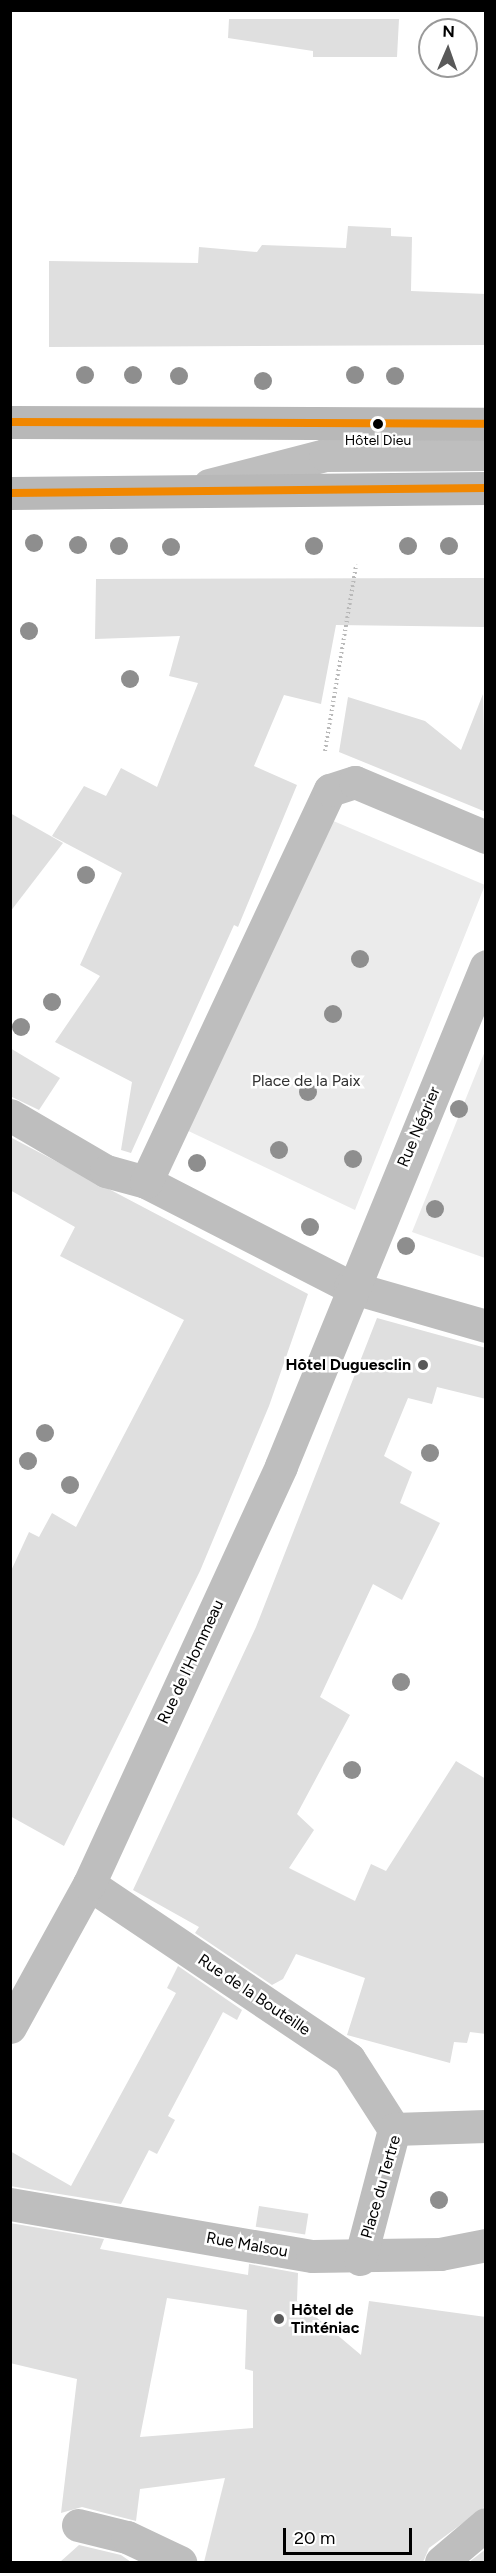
<!DOCTYPE html>
<html>
<head>
<meta charset="utf-8">
<style>
	body { margin:0 }
	#map { position:relative; width:496px; height:2573px; overflow:hidden; background:#fff; font-family:Figtree,sans-serif }
	div>[style] { position:absolute }
	.green>* { inset:0; background:#ebebeb }
	.building>* { inset:0; background:#dfdfdf; transform-origin:0 0 }
	.path>* { height:4px; margin-top:-2px; transform-origin:0; background:repeating-linear-gradient(90deg,#b9b9b9 0 1.5px,transparent 0 4.5px) }
	.minor>* { height:33px; margin:-16.5px; padding:0 16.5px; transform-origin:16.5px; border-radius:16.5px; background:#bebebe }
	.secondary>* { height:33px; margin:-16.5px; padding:0 16.5px; transform-origin:16.5px; border-radius:16.5px; background:#b8b8b8 }
	.bus-1>* { height:8px; margin:-4px; padding:0 4px; transform-origin:4px; border-radius:4px; background:#f18700 }
	.trees>* { width:18px; height:18px; margin:-9px; border-radius:50%; background:#8e8e8e }
	.dots>* { width:16px; height:16px; translate:-50% -50%; box-sizing:border-box; border:3px solid #fff; border-radius:50% }
	span { translate:-50% -50%; white-space:nowrap; text-align:center; line-height:1.15; -webkit-text-stroke:5px #fff; paint-order:stroke }
	.bus-label { font-size:14px; color:#000 }
	.park-label { font-size:16px; color:#323232 }
	.street-label { font-size:16px; color:#000 }
	.poi-label { font-size:16px; color:#000; font-weight:700 }
	.right { translate:-100% -50%; text-align:right }
	.left { translate:0 -50%; text-align:left }
	.frame { position:absolute; inset:0; border:12px solid #000; pointer-events:none }
	.north { position:absolute; left:418px; top:18px; width:60px; height:60px; box-sizing:border-box; background:#fff; border:2px solid #999; border-radius:50%; rotate:2deg; font-size:16px; font-weight:700; line-height:24px; text-align:center; color:#000 }
	.north::after { content:''; display:block; margin:auto; width:21px; height:27px; background:#595959; clip-path:polygon(50% 0,100% 100%,50% 72%,0 100%) }
	.scale { position:absolute; left:283px; top:2528px; width:129px; height:27px; box-sizing:border-box; border:3px solid #000; border-top:0; padding-left:8px; font-size:18px; line-height:21px; white-space:nowrap; color:#000; -webkit-text-stroke:4px #fff; paint-order:stroke }
</style>
</head>
<body>
<div id="map">
	<div class="green">
		<div style="clip-path:polygon(331px 820px,485px 885px,355px 1210px,180px 1127px)"></div>
		<div style="clip-path:polygon(485px 1051px,485px 1258px,412px 1232px)"></div>
	</div>
	<div class="building">
		<div style="clip-path:polygon(229px 19px,399px 19px,397px 57px,313px 57px,313px 51px,228px 38px)"></div>
		<div style="clip-path:polygon(348px 226px,391px 228px,391px 236px,412px 237px,411px 291px,486px 294px,486px 345px,49px 347px,49px 261px,198px 263px,199px 247px,257px 252px,262px 245px,346px 248px)"></div>
		<div style="clip-path:polygon(486px 578px,486px 627px,336px 625px,321px 704px,284px 695px,254px 766px,297px 785px,238px 927px,234px 925px,131px 1153px,121px 1150px,132px 1082px,55px 1042px,100px 976px,80px 965px,122px 873px,52px 836px,84px 786px,106px 796px,121px 768px,157px 787px,198px 683px,169px 676px,180px 636px,95px 639px,96px 579px)"></div>
		<div style="clip-path:polygon(483px 694px,486px 812px,339px 752px,348px 697px,425px 721px,461px 750px)"></div>
		<div style="clip-path:polygon(10px 813px,63px 843px,10px 912px)"></div>
		<div style="clip-path:polygon(10px 1048px,60px 1078px,39px 1110px,10px 1096px)"></div>
		<div style="clip-path:polygon(10px 1137px,308px 1294px,269px 1406px,200px 1571px,64px 1846px,10px 1816px,10px 1573px,29px 1532px,39px 1537px,52px 1513px,76px 1527px,184px 1320px,60px 1256px,75px 1227px,10px 1190px)"></div>
		<div style="clip-path:polygon(377px 1318px,486px 1348px,486px 1399px,437px 1387px,432px 1404px,408px 1398px,384px 1456px,412px 1472px,400px 1503px,440px 1523px,402px 1600px,373px 1584px,320px 1697px,350px 1715px,297px 1814px,314px 1830px,289px 1868px,355px 1901px,371px 1864px,386px 1871px,456px 1761px,486px 1779px,486px 2034px,470px 2032px,467px 2043px,454px 2042px,450px 2063px,347px 2035px,365px 1978px,296px 1954px,283px 1979px,272px 1985px,195px 1933px,199px 1927px,133px 1890px,256px 1627px)"></div>
		<div style="clip-path:polygon(178px 1966px,242px 2010px,237px 2020px,223px 2012px,168px 2116px,175px 2120px,157px 2154px,149px 2150px,121px 2204px,10px 2186px,10px 2151px,71px 2186px,176px 1993px,167px 1988px)"></div>
		<div style="left:259px;top:2206px;width:50px;height:21px;rotate:9deg"></div>
		<div style="clip-path:polygon(evenodd,10px 2223px,104px 2239px,100px 2249px,248px 2275px,249px 2264px,298px 2273px,297px 2301px,361px 2355px,369px 2301px,486px 2317px,486px 2506px,429px 2548px,423px 2562px,204px 2562px,225px 2478px,140px 2489px,136px 2521px,82px 2507px,61px 2513px,77px 2379px,10px 2363px,10px 2223px,167px 2298px,247px 2310px,245px 2369px,253px 2371px,253px 2428px,140px 2437px,167px 2298px)"></div>
		<div style="clip-path:polygon(79px 2545px,121px 2555px,131px 2562px,60px 2562px)"></div>
		<div style="clip-path:polygon(486px 2549px,486px 2562px,469px 2562px)"></div>
	</div>
	<div class="path">
		<div style="left:325px;top:751px;width:189px;rotate:-80.5deg"></div>
	</div>
	<div class="minor">
		<div style="left:209px;top:485px;width:120px;rotate:-14.5deg"></div>
		<div style="left:325px;top:455px;width:161px;rotate:-0.4deg"></div>
		<div style="left:10px;top:1115px;width:111px;rotate:30.3deg"></div>
		<div style="left:106px;top:1171px;width:41px;rotate:15.4deg"></div>
		<div style="left:146px;top:1182px;width:229px;rotate:27.2deg"></div>
		<div style="left:350px;top:1287px;width:141px;rotate:16deg"></div>
		<div style="left:146px;top:1182px;width:433px;rotate:-64.9deg"></div>
		<div style="left:330px;top:790px;width:26px;rotate:-18deg"></div>
		<div style="left:355px;top:782px;width:142px;rotate:22.8deg"></div>
		<div style="left:89px;top:1884px;width:313px;rotate:33.9deg"></div>
		<div style="left:349px;top:2059px;width:83px;rotate:57.3deg"></div>
		<div style="left:10px;top:2027px;width:163px;rotate:-61.1deg"></div>
		<div style="left:89px;top:1884px;width:460px;rotate:-65.3deg"></div>
		<div style="left:281px;top:1466px;width:540px;rotate:-67.71deg"></div>
		<div style="left:10px;top:2204px;width:306px;rotate:9.8deg"></div>
		<div style="left:312px;top:2256px;width:128px;rotate:-0.9deg"></div>
		<div style="left:440px;top:2254px;width:47px;rotate:-11.1deg"></div>
		<div style="left:360px;top:2259px;width:134px;rotate:-75.3deg"></div>
		<div style="left:394px;top:2129px;width:92px;rotate:-1.9deg"></div>
		<div style="left:78px;top:2525px;width:50px;rotate:13.8deg"></div>
		<div style="left:127px;top:2537px;width:59px;rotate:25.3deg"></div>
		<div style="left:441px;top:2562px;width:59px;rotate:-40.2deg"></div>
	</div>
	<div class="secondary">
		<div style="left:10px;top:422px;width:476px;rotate:0.2deg"></div>
		<div style="left:10px;top:493px;width:476px;rotate:-0.6deg"></div>
	</div>
	<div class="bus-1">
		<div style="left:10px;top:422px;width:476px;rotate:0.2deg"></div>
		<div style="left:10px;top:493px;width:476px;rotate:-0.6deg"></div>
	</div>
	<div class="trees">
		<div style="left:85px;top:375px"></div>
		<div style="left:133px;top:375px"></div>
		<div style="left:355px;top:375px"></div>
		<div style="left:179px;top:376px"></div>
		<div style="left:395px;top:376px"></div>
		<div style="left:263px;top:381px"></div>
		<div style="left:34px;top:543px"></div>
		<div style="left:78px;top:545px"></div>
		<div style="left:119px;top:546px"></div>
		<div style="left:314px;top:546px"></div>
		<div style="left:408px;top:546px"></div>
		<div style="left:449px;top:546px"></div>
		<div style="left:171px;top:547px"></div>
		<div style="left:29px;top:631px"></div>
		<div style="left:130px;top:679px"></div>
		<div style="left:86px;top:875px"></div>
		<div style="left:360px;top:959px"></div>
		<div style="left:52px;top:1002px"></div>
		<div style="left:333px;top:1014px"></div>
		<div style="left:21px;top:1027px"></div>
		<div style="left:308px;top:1092px"></div>
		<div style="left:459px;top:1109px"></div>
		<div style="left:279px;top:1150px"></div>
		<div style="left:353px;top:1159px"></div>
		<div style="left:197px;top:1163px"></div>
		<div style="left:435px;top:1209px"></div>
		<div style="left:310px;top:1227px"></div>
		<div style="left:406px;top:1246px"></div>
		<div style="left:45px;top:1433px"></div>
		<div style="left:430px;top:1453px"></div>
		<div style="left:28px;top:1461px"></div>
		<div style="left:70px;top:1485px"></div>
		<div style="left:401px;top:1682px"></div>
		<div style="left:352px;top:1770px"></div>
		<div style="left:439px;top:2200px"></div>
	</div>
	<div class="dots">
		<div style="left:378px;top:424px;background:#000"></div>
		<div style="left:423px;top:1365px;background:#595959"></div>
		<div style="left:279px;top:2319px;background:#595959"></div>
	</div>
	<div class="bus-label">
		<span style="left:378px;top:441px">Hôtel Dieu</span>
	</div>
	<div class="park-label">
		<span style="left:306px;top:1081px">Place de la Paix</span>
	</div>
	<div class="street-label">
		<span style="left:419px;top:1127px;rotate:-67deg">Rue Négrier</span>
		<span style="left:191px;top:1662px;rotate:-65deg">Rue de l'Hommeau</span>
		<span style="left:254px;top:1995px;rotate:34deg">Rue de la Bouteille</span>
		<span style="left:381px;top:2187px;rotate:-74deg">Place du Tertre</span>
		<span style="left:247px;top:2245px;rotate:10deg">Rue Malsou</span>
	</div>
	<div class="poi-label">
		<span class="right" style="left:411px;top:1365px">Hôtel Duguesclin</span>
		<span class="left" style="left:291px;top:2319px">Hôtel de<br>Tinténiac</span>
	</div>
	<div class="frame"></div>
	<div class="north">N</div>
	<div class="scale">20 m</div>
</div>
</body>
</html>
